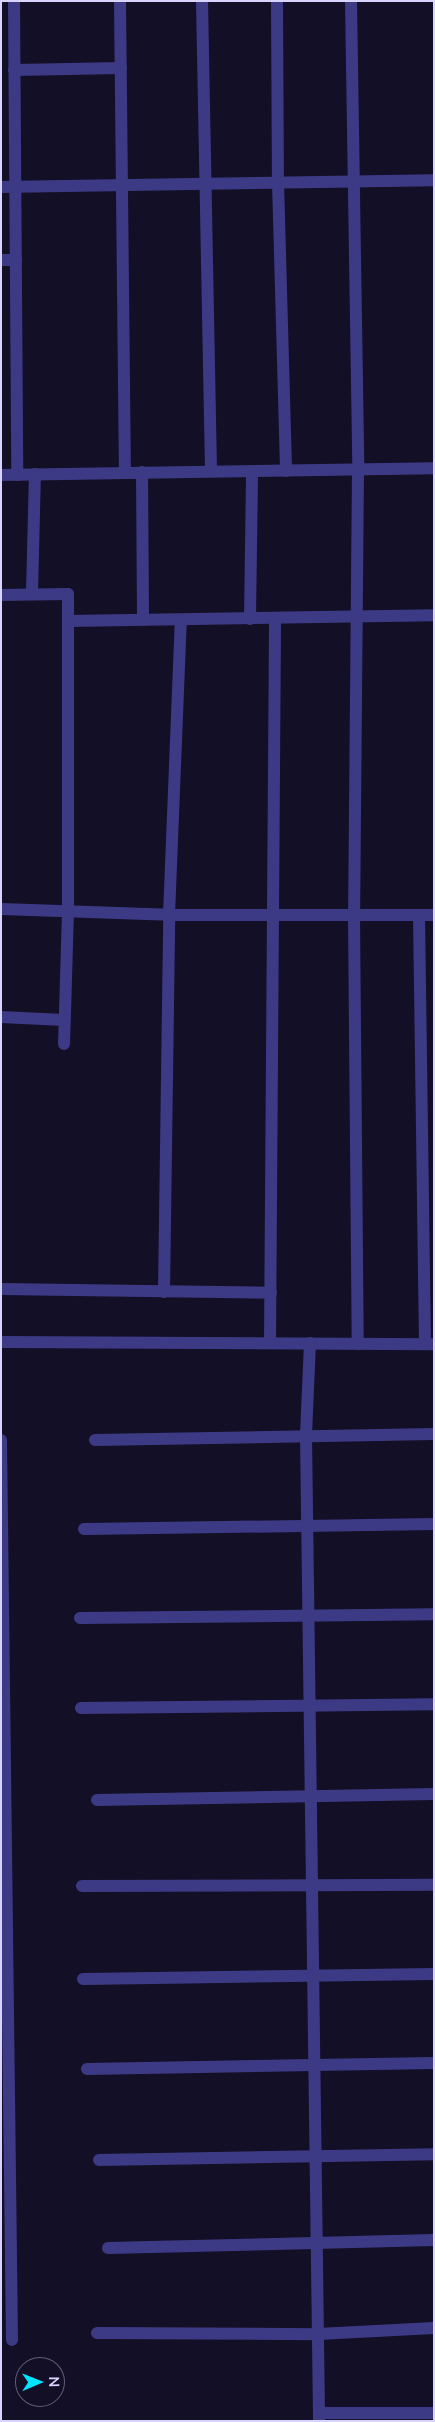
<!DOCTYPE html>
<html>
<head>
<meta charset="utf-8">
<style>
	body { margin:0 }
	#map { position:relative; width:435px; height:2422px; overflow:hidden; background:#130f26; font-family:Lato,sans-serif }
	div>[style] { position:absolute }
	.minor>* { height:12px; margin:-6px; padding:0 6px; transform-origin:6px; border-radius:6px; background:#3d3a85 }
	span { translate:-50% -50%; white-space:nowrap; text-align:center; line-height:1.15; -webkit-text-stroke:4px #130f26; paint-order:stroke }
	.frame { position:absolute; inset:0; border:2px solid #d9d4ff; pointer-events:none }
	.north { position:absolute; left:15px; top:2357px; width:50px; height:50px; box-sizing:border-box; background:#130f26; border:1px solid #625e7d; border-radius:50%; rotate:89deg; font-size:14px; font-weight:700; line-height:20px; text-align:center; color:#d9d4ff }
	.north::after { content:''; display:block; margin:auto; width:18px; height:22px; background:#00e5ff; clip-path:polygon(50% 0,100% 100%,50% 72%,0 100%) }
</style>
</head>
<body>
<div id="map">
	<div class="minor">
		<div style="left:14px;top:1px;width:474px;rotate:89.6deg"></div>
		<div style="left:120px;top:1px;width:472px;rotate:89.4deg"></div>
		<div style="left:202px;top:1px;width:470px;rotate:88.9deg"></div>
		<div style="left:277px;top:1px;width:181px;rotate:89.7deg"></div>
		<div style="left:278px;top:182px;width:289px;rotate:88.4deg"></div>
		<div style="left:351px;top:1px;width:468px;rotate:89.1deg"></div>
		<div style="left:358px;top:469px;width:446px;rotate:90.5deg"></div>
		<div style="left:354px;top:915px;width:429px;rotate:89.5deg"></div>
		<div style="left:14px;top:70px;width:107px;rotate:-1.1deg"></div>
		<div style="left:1px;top:187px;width:433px;rotate:-0.9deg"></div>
		<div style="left:1px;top:260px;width:15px"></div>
		<div style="left:142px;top:472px;width:148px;rotate:89.6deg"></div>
		<div style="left:1px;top:475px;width:433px;rotate:-0.9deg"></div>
		<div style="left:32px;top:594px;width:120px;rotate:-88.6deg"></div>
		<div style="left:1px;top:595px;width:67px;rotate:-0.9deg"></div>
		<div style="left:68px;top:594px;width:317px;rotate:90deg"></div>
		<div style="left:68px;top:911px;width:133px;rotate:91.7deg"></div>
		<div style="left:250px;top:619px;width:148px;rotate:-89.2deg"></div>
		<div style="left:68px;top:621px;width:366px;rotate:-0.9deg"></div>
		<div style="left:1px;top:909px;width:168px;rotate:2deg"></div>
		<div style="left:169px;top:915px;width:265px"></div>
		<div style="left:419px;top:915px;width:429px;rotate:89.2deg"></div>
		<div style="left:1px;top:1017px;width:63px;rotate:2.7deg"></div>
		<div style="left:1px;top:1289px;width:270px;rotate:0.8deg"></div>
		<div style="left:164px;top:1292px;width:377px;rotate:-89.2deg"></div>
		<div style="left:169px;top:915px;width:295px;rotate:-87.7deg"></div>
		<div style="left:1px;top:1342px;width:433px;rotate:0.3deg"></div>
		<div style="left:270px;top:1343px;width:724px;rotate:-89.6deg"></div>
		<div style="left:310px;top:1343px;width:92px;rotate:92.5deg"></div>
		<div style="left:306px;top:1435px;width:986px;rotate:89.24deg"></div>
		<div style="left:1px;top:1440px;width:900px;rotate:89.3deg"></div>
		<div style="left:95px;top:1440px;width:339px;rotate:-1deg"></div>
		<div style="left:84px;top:1529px;width:350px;rotate:-0.8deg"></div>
		<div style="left:80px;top:1618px;width:354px;rotate:-0.6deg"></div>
		<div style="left:81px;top:1708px;width:353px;rotate:-0.6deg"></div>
		<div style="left:97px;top:1800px;width:337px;rotate:-1deg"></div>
		<div style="left:82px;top:1886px;width:352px;rotate:-0.2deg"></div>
		<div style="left:83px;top:1979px;width:351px;rotate:-0.8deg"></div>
		<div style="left:87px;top:2069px;width:347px;rotate:-1deg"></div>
		<div style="left:99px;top:2160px;width:335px;rotate:-1deg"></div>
		<div style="left:108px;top:2248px;width:326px;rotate:-1.4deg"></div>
		<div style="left:97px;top:2333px;width:221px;rotate:0.3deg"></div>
		<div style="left:318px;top:2334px;width:116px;rotate:-3deg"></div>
		<div style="left:319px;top:2413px;width:115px"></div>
	</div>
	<div class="frame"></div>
	<div class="north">N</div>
</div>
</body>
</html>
